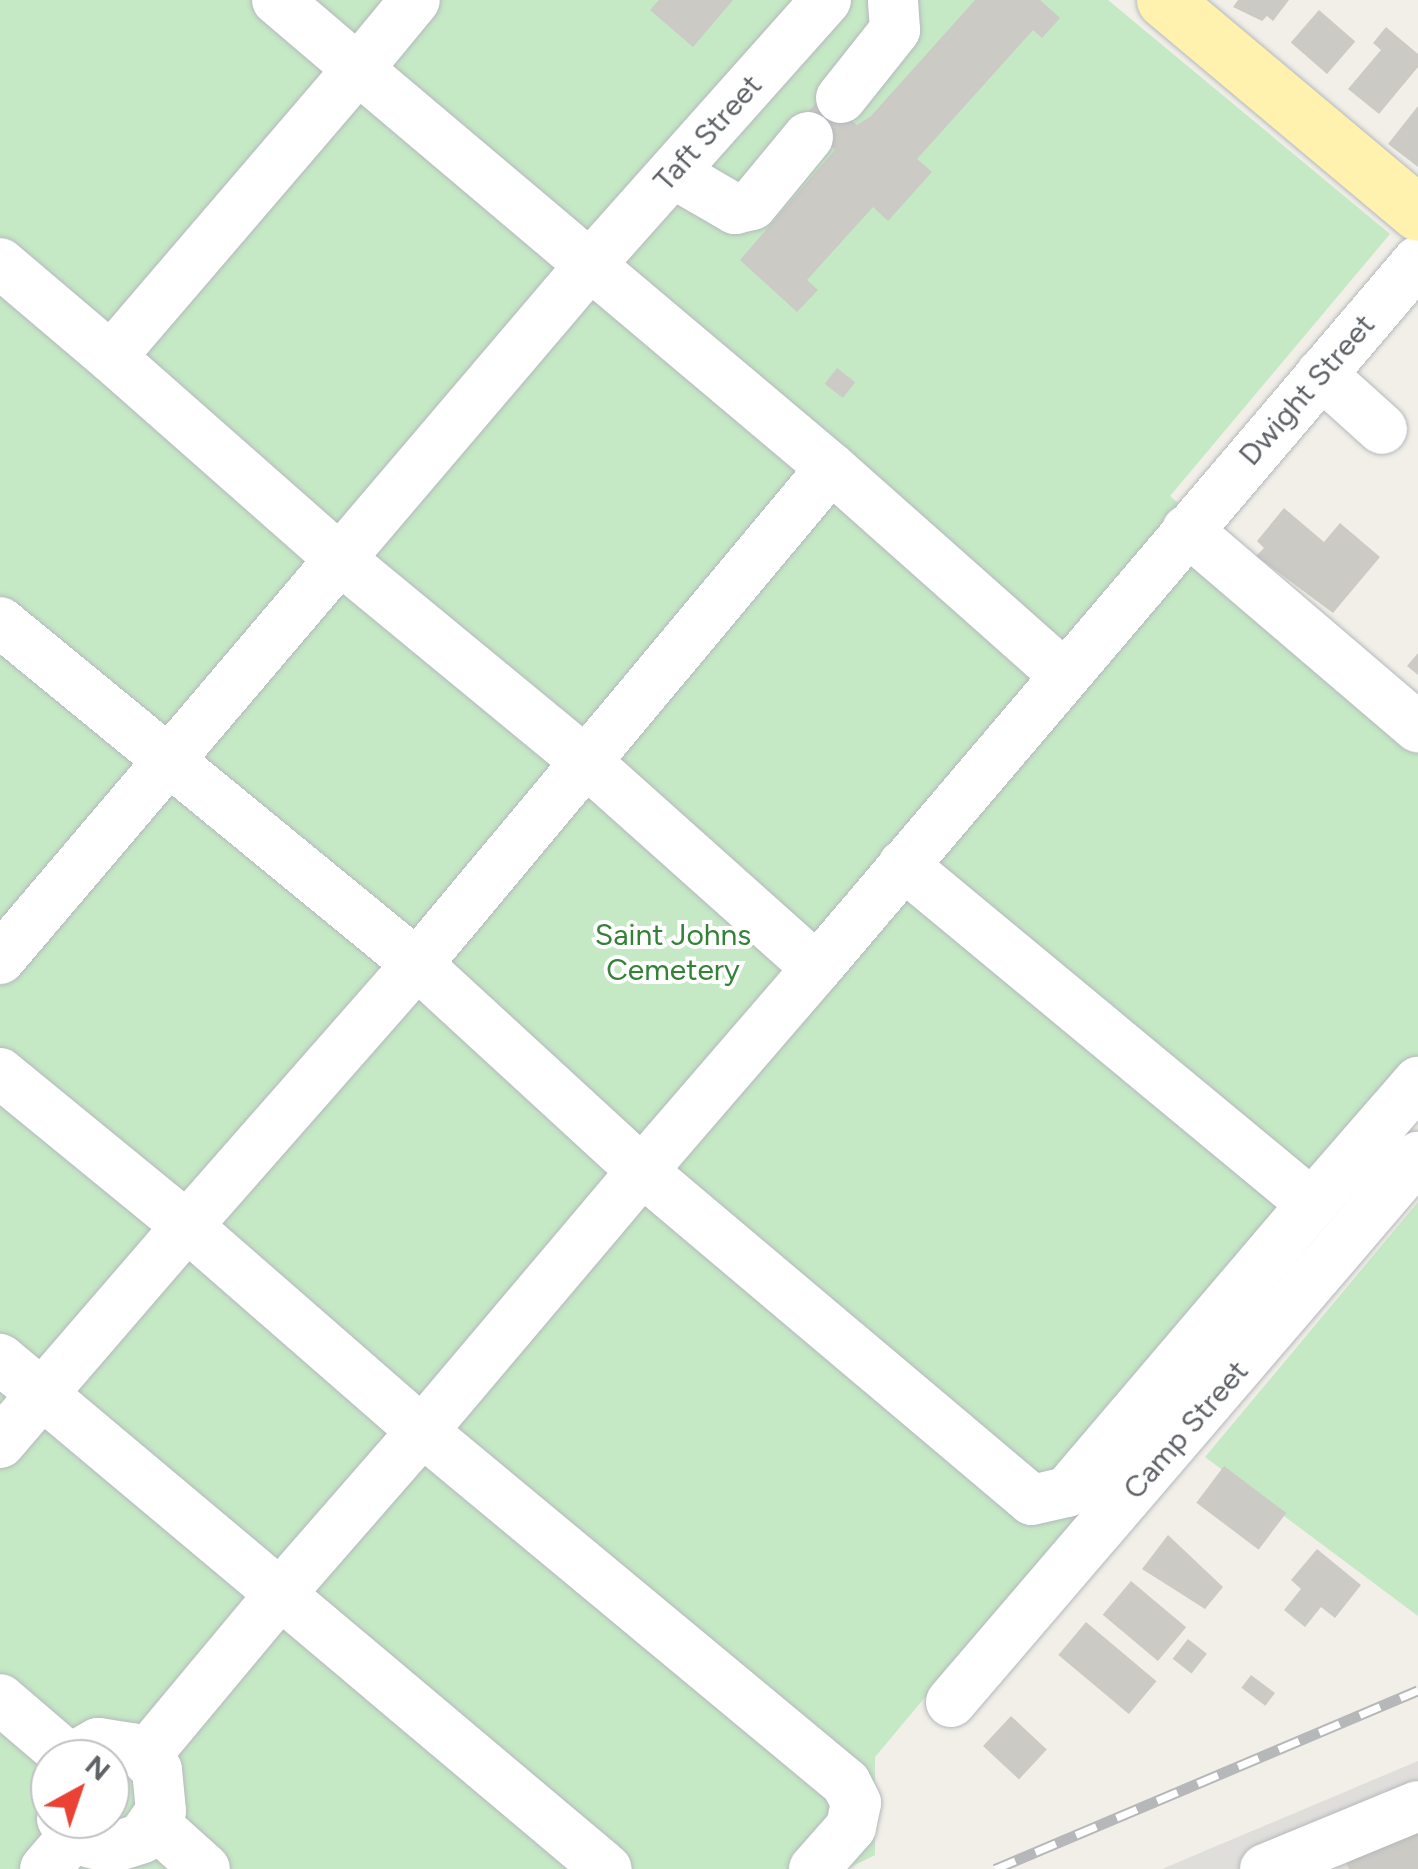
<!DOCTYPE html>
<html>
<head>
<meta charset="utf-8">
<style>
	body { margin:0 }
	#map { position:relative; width:1418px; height:1869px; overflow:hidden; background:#f1efe8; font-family:Figtree,sans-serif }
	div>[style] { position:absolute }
	.industrial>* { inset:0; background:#e0deda }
	.green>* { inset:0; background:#c5e8c5 }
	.building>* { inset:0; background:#cccac5; transform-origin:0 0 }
	.roads { filter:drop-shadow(0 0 2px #b5b8bc) drop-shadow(0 0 2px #b5b8bc) }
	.minor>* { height:50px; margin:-25px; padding:0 25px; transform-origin:25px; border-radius:25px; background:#fff }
	.major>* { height:55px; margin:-27.5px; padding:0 27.5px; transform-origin:27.5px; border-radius:27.5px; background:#fff2af }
	.rail>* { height:11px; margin-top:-5.5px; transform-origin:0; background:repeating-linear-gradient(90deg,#fff 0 22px,#b6b7b8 0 44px); box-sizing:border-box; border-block:2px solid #b6b7b8 }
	span { translate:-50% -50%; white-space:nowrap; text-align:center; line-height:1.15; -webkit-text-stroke:8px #fff; paint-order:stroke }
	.street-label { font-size:30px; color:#5f6368 }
	.park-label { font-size:30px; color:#348238 }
	.north { position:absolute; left:30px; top:1739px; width:100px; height:100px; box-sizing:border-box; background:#fff; border:2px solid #bfc1c3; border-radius:50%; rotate:40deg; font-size:28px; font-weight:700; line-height:40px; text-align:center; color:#5f6368 }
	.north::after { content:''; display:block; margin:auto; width:35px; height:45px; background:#ea4335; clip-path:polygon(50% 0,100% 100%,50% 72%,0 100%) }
</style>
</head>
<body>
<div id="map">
	<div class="industrial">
		<div style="clip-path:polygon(1418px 1761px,1418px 1869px,1162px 1869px)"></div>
	</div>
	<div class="green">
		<div style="clip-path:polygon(evenodd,0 0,1108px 0,1390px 234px,1170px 496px,1418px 711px,1418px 1109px,875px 1757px,875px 1855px,847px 1869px,0 1869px,0 0,50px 1759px,110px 1759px,110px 1819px,50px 1819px,50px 1759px)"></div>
		<div style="clip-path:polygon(1418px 1202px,1418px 1616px,1205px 1457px)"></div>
	</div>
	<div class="building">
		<div style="clip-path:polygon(659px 0,733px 0,693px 47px,650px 10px)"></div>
		<div style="clip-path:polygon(975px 0,1040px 0,1060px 18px,1042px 38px,1033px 30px,917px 159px,932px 172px,888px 221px,873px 207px,807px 280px,818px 290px,797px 312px,740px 260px,835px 150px,802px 119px,823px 95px,857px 125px,871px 116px)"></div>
		<div style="clip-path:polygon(1238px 0,1289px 0,1273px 21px,1267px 16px,1262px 21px,1233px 7px)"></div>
		<div style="left:1319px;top:10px;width:48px;height:43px;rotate:41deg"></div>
		<div style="clip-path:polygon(1386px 27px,1418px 54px,1418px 67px,1379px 114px,1348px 89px,1381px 50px,1373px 43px)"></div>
		<div style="clip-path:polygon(1418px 106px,1418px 167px,1388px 144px)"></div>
		<div style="left:837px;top:368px;width:23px;height:20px;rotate:38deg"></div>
		<div style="clip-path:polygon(1284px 508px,1324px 542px,1340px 523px,1380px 557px,1333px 613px,1256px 556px,1264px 548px,1257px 541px)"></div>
		<div style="clip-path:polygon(1418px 653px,1418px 675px,1407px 666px)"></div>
		<div style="left:1224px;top:1466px;width:78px;height:46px;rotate:37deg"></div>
		<div style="clip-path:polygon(1168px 1535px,1223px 1587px,1205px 1609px,1142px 1569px)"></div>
		<div style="clip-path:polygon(1317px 1549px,1361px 1585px,1335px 1618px,1321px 1607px,1305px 1627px,1284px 1610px,1301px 1589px,1291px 1580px)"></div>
		<div style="left:1131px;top:1581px;width:72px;height:44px;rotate:40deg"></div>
		<div style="left:1086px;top:1622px;width:92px;height:43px;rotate:40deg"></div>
		<div style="left:1188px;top:1639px;width:24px;height:25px;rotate:38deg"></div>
		<div style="left:1251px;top:1675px;width:30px;height:16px;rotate:37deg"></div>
		<div style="left:1011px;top:1716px;width:49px;height:41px;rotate:43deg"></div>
		<div style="clip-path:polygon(1418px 1827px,1418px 1869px,1349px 1869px,1345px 1858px)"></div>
	</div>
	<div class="roads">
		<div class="minor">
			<div style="left:277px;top:0;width:106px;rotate:40.4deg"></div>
			<div style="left:358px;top:69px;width:89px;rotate:-50.4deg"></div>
			<div style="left:826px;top:0;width:355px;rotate:131.7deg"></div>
			<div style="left:590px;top:265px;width:386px;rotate:130.4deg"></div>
			<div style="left:340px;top:559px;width:305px;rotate:-138.6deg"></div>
			<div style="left:111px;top:357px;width:379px;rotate:-49.4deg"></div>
			<div style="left:358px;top:69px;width:304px;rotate:40.2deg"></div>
			<div style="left:590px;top:265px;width:315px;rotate:40.1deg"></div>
			<div style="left:831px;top:468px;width:309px;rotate:41.6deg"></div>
			<div style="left:841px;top:98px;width:87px;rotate:-51.5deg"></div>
			<div style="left:895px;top:30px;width:30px;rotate:-94deg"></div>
			<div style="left:673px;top:173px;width:72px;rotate:30.1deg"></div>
			<div style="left:735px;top:209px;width:17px;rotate:-13deg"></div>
			<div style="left:752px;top:205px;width:88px;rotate:-50.5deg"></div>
			<div style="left:0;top:263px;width:145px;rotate:40.3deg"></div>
			<div style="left:1321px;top:374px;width:82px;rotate:42deg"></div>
			<div style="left:1187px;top:530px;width:304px;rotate:40.5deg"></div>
			<div style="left:0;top:622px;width:539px;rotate:39.36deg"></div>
			<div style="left:417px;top:964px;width:306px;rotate:42.6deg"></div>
			<div style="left:642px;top:1171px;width:341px;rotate:130.2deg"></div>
			<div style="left:422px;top:1431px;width:312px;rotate:-138.9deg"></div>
			<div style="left:187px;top:1226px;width:349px;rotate:-48.7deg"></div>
			<div style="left:417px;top:964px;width:646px;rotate:-50.15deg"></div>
			<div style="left:903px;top:865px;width:531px;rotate:39.65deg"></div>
			<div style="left:1312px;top:1204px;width:162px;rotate:-49deg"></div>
			<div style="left:0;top:959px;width:525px;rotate:-49.64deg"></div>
			<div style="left:340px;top:559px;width:316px;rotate:39.5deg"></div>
			<div style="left:584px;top:760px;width:312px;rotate:41.8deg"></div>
			<div style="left:817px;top:968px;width:268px;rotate:130.8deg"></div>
			<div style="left:642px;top:1171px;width:510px;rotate:40.15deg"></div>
			<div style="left:1032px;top:1500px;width:36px;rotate:-13deg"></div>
			<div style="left:1067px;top:1492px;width:378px;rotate:-49.6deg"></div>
			<div style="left:817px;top:968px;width:928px;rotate:-49.63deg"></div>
			<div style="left:0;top:1073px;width:242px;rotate:39.3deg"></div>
			<div style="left:187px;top:1226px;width:222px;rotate:130.8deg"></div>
			<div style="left:42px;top:1394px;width:55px;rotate:-140.2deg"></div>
			<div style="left:0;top:1443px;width:65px;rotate:-49.4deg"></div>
			<div style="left:42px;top:1394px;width:311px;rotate:40deg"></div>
			<div style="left:280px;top:1594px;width:216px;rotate:-48.9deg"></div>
			<div style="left:422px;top:1431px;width:551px;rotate:39.7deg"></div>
			<div style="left:846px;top:1783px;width:22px;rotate:63deg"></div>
			<div style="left:856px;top:1803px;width:25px;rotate:102deg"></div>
			<div style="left:851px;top:1827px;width:56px;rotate:131.4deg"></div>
			<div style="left:0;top:1699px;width:92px;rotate:40.6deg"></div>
			<div style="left:951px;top:1702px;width:718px;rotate:-49.41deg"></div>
			<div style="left:146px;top:1755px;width:209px;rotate:-50.2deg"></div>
			<div style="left:280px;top:1594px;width:427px;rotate:40.1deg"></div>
			<div style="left:62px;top:1819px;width:30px;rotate:46deg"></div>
			<div style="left:83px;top:1841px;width:30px;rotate:14deg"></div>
			<div style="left:112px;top:1848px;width:32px;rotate:-18deg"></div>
			<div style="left:142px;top:1838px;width:33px;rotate:-55deg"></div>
			<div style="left:161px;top:1811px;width:41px;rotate:-95.6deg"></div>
			<div style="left:157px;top:1770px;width:29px;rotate:-134deg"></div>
			<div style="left:137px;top:1749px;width:39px;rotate:-171deg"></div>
			<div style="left:98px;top:1743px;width:32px;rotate:150deg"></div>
			<div style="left:155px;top:1824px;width:67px;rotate:42deg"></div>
			<div style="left:45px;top:1869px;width:45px;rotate:-49.5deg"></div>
			<div style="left:1265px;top:1869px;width:165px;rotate:-22.4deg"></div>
		</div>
		<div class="major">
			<div style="left:1164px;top:0;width:331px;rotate:40deg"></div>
		</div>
	</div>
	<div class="rail">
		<div style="left:995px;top:1869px;width:459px;rotate:-22.9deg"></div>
	</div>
	<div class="street-label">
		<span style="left:708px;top:133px;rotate:-48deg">Taft Street</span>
		<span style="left:1307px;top:390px;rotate:-49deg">Dwight Street</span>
		<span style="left:1186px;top:1430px;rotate:-49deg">Camp Street</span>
	</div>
	<div class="park-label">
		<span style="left:673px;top:952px">Saint Johns<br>Cemetery</span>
	</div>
	<div class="north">N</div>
</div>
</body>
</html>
